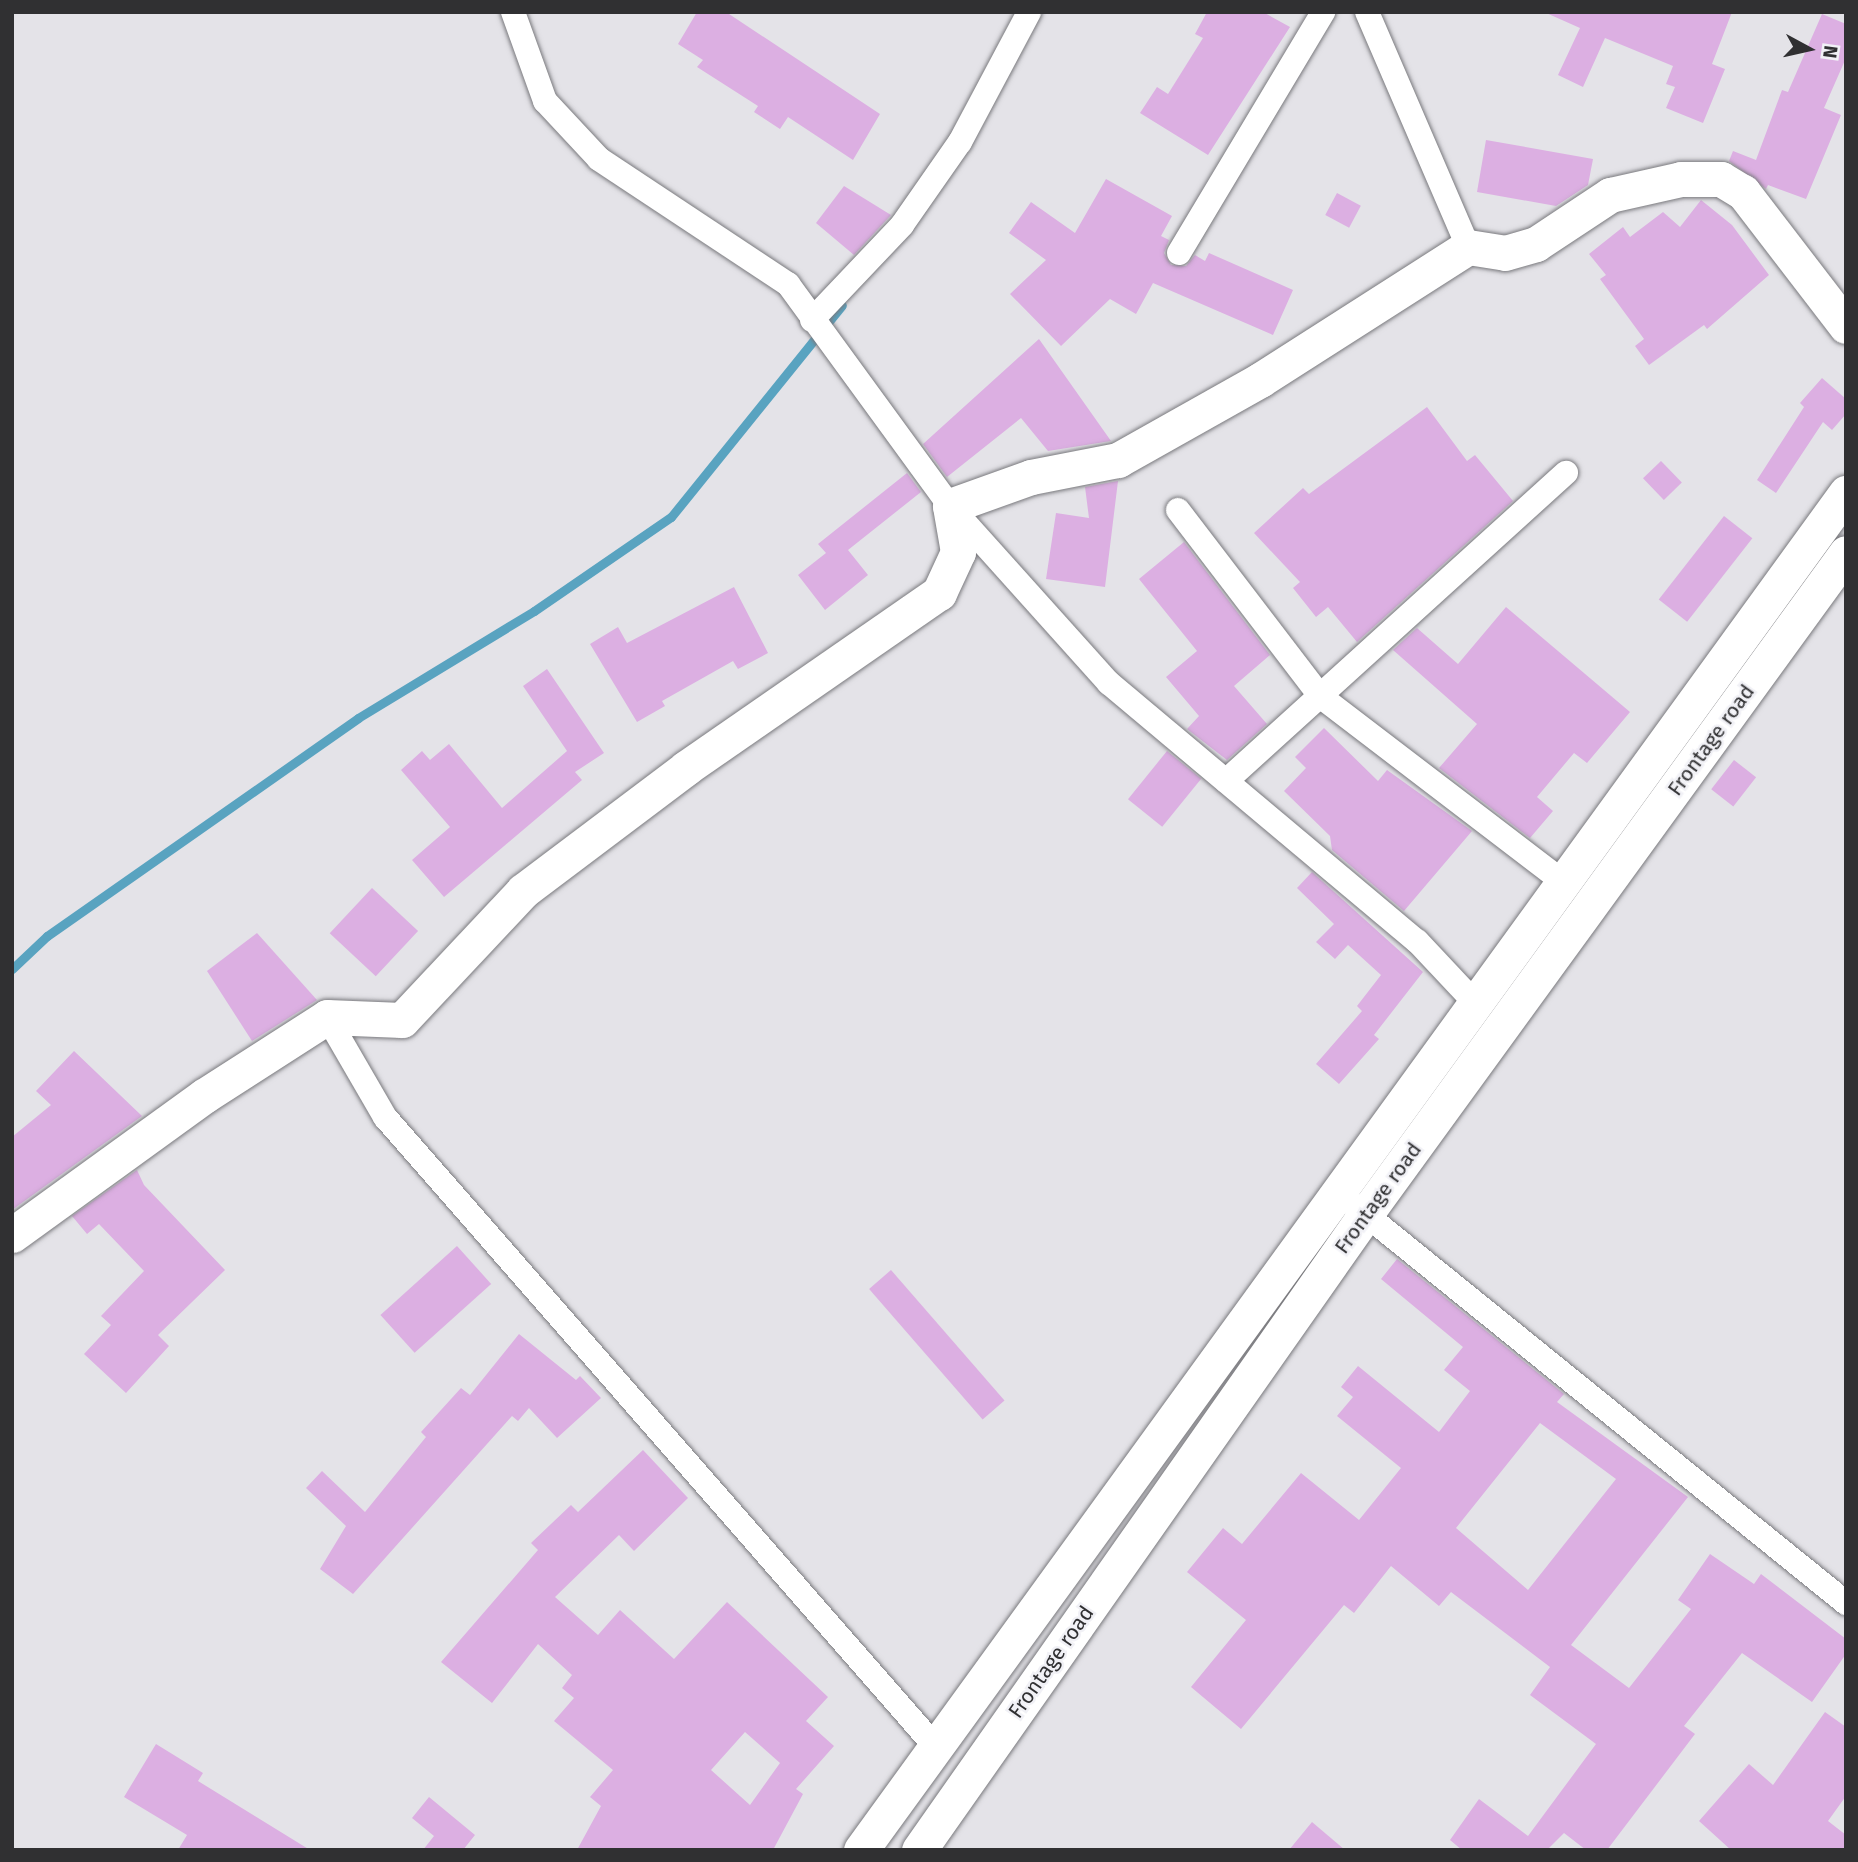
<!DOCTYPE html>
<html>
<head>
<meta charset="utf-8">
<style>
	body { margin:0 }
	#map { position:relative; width:1858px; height:1862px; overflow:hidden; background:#e4e3e8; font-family:"Fira Sans",sans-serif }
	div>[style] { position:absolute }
	.stream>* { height:9px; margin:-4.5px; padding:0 4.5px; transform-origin:4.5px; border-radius:4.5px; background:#59a3c0 }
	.building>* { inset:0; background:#dcafe2; transform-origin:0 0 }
	.roads { filter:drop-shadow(0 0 2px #79797d) drop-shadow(0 0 2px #79797d) }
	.street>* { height:24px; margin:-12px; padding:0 12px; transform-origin:12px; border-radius:12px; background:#fff }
	.secondary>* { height:35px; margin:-17.5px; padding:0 17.5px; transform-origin:17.5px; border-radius:17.5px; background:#fff }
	span { translate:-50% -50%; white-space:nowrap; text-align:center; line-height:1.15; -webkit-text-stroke:5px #f1f1f6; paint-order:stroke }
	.street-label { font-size:21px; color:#303032 }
	.frame { position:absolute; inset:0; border:14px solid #303032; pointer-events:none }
	.north { position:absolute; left:1774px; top:14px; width:70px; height:70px; -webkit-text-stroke:5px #f1f1f6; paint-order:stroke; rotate:98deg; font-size:19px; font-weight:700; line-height:28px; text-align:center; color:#303032 }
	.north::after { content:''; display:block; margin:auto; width:24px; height:32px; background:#303032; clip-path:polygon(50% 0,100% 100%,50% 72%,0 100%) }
</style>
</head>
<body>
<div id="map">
	<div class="stream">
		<div style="left:12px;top:969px;width:48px;rotate:-43.3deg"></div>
		<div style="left:47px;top:936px;width:380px;rotate:-35deg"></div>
		<div style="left:358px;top:718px;width:206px;rotate:-31.3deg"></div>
		<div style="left:534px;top:611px;width:166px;rotate:-34.5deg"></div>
		<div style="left:671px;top:517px;width:272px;rotate:-51.1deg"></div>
	</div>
	<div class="building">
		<div style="clip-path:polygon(697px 12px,726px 12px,880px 114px,853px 160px,788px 117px,780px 129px,754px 112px,758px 106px,697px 67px,703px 60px,678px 44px)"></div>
		<div style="clip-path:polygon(1207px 12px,1263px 12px,1290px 27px,1208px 155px,1140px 113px,1157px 87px,1168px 94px,1203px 38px,1195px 34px)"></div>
		<div style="clip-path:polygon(1544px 12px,1732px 12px,1712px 64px,1725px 69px,1703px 123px,1666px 108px,1675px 87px,1666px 84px,1673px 66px,1605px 38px,1583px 87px,1558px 75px,1580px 28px)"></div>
		<div style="clip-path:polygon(1822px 14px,1846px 24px,1846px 58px,1824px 108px,1841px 115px,1806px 199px,1768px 185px,1766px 189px,1729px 161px,1733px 151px,1756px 160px,1782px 90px,1788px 92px)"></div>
		<div style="clip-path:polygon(1486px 140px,1593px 159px,1588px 185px,1556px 206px,1477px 192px)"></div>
		<div style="clip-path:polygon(1106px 179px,1172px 216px,1161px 236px,1169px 240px,1164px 253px,1171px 265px,1186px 266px,1195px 255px,1205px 261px,1209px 253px,1293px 290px,1273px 335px,1153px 283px,1136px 314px,1110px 299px,1061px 346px,1010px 294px,1046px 260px,1009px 233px,1031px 202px,1075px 233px)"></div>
		<div style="clip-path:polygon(844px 186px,891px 215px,854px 255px,816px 223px)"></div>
		<div style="left:1337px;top:193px;width:27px;height:25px;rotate:28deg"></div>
		<div style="clip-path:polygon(1701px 200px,1732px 225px,1769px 275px,1707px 329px,1704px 325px,1649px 365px,1635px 346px,1644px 339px,1600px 279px,1606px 275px,1589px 254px,1623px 227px,1630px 237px,1663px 212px,1680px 227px)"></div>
		<div style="clip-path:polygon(1039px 339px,1111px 441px,1048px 451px,1021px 418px,947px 477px,923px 444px)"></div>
		<div style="clip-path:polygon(1822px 378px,1846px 399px,1846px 414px,1832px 430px,1823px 422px,1776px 493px,1757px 480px,1804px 407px,1800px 403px)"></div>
		<div style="clip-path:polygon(1427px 407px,1467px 461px,1475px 455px,1513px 501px,1357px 642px,1328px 607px,1316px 617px,1293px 588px,1300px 582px,1254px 533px,1303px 488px,1309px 494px)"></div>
		<div style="left:1661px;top:461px;width:30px;height:25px;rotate:46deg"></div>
		<div style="clip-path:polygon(907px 473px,921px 492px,848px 550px,868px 575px,825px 610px,798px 575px,826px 553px,818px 544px)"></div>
		<div style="clip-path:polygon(1118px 481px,1105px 587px,1046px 579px,1056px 513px,1089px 518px,1085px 487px)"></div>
		<div style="left:1724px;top:516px;width:36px;height:106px;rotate:38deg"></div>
		<div style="clip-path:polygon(1184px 542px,1270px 655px,1234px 686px,1267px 724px,1227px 760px,1187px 729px,1199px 716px,1166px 677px,1197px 651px,1139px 579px)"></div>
		<div style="clip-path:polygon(734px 587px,768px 653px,738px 669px,733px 661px,662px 701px,665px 706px,637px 722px,590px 644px,618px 627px,627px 643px)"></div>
		<div style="clip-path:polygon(1506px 607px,1630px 712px,1587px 763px,1574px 753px,1537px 797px,1553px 811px,1530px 838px,1439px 768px,1477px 724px,1393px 650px,1417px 628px,1458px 664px)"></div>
		<div style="clip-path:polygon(547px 669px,604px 753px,575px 772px,582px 780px,444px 897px,412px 860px,450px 827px,401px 770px,422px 751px,430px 760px,449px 744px,502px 808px,567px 751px,523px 686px)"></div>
		<div style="clip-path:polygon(1324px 728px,1378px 781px,1387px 770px,1472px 831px,1404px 911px,1332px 850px,1330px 836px,1284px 791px,1306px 768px,1295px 757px)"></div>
		<div style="left:1167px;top:751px;width:44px;height:62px;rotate:39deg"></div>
		<div style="left:1734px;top:760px;width:28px;height:37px;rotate:38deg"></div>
		<div style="clip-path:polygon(1312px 872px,1423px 972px,1374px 1035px,1379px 1039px,1339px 1084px,1316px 1064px,1362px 1011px,1357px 1006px,1381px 975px,1348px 945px,1335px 959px,1316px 942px,1334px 924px,1297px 888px)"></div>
		<div style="left:372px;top:888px;width:63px;height:62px;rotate:43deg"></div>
		<div style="clip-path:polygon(257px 933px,317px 1000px,252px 1041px,207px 971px)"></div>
		<div style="clip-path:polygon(74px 1051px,142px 1116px,12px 1210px,12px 1137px,51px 1105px,36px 1091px)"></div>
		<div style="clip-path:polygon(137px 1170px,144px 1185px,225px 1270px,158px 1335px,169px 1346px,126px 1393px,84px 1354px,111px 1325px,101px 1316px,144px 1271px,99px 1224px,87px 1234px,72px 1216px)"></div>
		<div style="left:457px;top:1246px;width:51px;height:103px;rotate:48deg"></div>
		<div style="clip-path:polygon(evenodd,1397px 1259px,1564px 1394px,1557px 1402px,1688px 1497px,1571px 1645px,1629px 1688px,1691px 1609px,1678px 1600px,1710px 1554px,1754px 1584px,1761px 1574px,1846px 1639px,1846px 1654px,1812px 1702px,1742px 1653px,1684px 1726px,1695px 1734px,1607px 1850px,1586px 1850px,1564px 1833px,1547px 1850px,1462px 1850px,1450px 1840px,1479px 1799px,1528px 1836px,1596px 1744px,1530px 1695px,1550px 1667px,1451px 1592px,1439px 1606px,1391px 1566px,1354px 1613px,1344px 1605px,1241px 1729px,1191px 1687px,1246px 1620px,1187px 1572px,1223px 1528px,1242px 1544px,1301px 1473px,1359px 1520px,1401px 1468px,1337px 1416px,1353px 1397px,1341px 1387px,1358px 1366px,1439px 1432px,1470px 1391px,1444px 1370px,1463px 1347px,1381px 1279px,1397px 1259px,1540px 1423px,1616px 1479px,1528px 1590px,1456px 1528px,1540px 1423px)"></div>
		<div style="left:891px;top:1270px;width:173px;height:29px;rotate:49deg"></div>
		<div style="clip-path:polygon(519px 1334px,576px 1380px,580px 1376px,601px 1398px,557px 1438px,529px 1408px,518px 1421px,512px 1416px,353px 1594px,320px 1569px,346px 1526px,306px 1488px,322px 1471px,365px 1512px,426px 1437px,421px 1432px,461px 1388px,470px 1395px)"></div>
		<div style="clip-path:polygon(evenodd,643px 1450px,688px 1498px,634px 1551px,619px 1535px,555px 1597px,598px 1635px,620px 1610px,674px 1659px,727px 1602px,828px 1697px,806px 1721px,834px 1746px,796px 1789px,803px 1794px,773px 1850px,577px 1850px,601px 1806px,590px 1797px,613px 1770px,554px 1721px,574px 1698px,562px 1688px,572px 1675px,538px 1644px,492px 1703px,441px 1662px,538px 1550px,531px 1543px,571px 1505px,578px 1512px,643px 1450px,745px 1732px,780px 1763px,750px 1805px,711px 1770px,745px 1732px)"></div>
		<div style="clip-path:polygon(1825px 1712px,1846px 1727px,1846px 1796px,1828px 1821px,1846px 1835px,1846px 1850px,1731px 1850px,1699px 1821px,1749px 1764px,1773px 1785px)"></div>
		<div style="clip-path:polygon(156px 1744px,203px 1773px,198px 1781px,310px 1850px,178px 1850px,187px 1835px,124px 1797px)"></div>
		<div style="clip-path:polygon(429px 1797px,475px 1835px,463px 1850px,423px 1850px,434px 1836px,412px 1818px)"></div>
		<div style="clip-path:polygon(1312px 1822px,1345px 1850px,1289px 1850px)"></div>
	</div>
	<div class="roads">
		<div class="street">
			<div style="left:513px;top:12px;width:95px;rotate:70.2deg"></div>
			<div style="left:545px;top:101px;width:79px;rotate:47deg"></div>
			<div style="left:599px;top:159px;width:227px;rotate:33.5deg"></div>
			<div style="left:788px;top:284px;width:275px;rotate:53.9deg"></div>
			<div style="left:950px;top:506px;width:238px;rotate:48.1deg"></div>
			<div style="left:1109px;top:683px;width:402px;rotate:40deg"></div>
			<div style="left:1417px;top:941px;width:89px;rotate:46.8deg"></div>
			<div style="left:1367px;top:12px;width:256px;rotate:66.7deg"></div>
			<div style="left:1179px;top:253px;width:281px;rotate:-59.1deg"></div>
			<div style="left:812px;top:320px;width:131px;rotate:-46.5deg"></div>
			<div style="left:902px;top:225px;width:101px;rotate:-55.1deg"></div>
			<div style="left:960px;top:142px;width:147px;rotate:-62deg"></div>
			<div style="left:1178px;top:510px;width:234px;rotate:52.6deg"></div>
			<div style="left:1320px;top:696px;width:310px;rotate:37.4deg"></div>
			<div style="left:1226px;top:781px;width:459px;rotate:-42.2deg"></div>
			<div style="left:327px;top:1017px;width:116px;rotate:59.9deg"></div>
			<div style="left:385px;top:1117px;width:834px;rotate:48.84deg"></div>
			<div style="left:1354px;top:1205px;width:633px;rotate:38.97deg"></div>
		</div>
		<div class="secondary">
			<div style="left:12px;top:1235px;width:237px;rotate:-35.9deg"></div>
			<div style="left:204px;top:1096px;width:146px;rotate:-32.7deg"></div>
			<div style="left:327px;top:1017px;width:75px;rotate:2.3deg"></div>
			<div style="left:402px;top:1020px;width:177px;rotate:-46.8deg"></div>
			<div style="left:523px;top:891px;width:204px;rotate:-37deg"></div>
			<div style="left:686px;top:768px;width:308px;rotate:-34.7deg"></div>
			<div style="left:939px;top:593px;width:45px;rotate:-65.1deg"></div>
			<div style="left:958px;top:552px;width:47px;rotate:-99.9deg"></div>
			<div style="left:950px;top:506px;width:86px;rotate:-19.7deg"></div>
			<div style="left:1031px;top:477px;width:89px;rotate:-11.1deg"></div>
			<div style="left:1118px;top:460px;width:163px;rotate:-29.4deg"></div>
			<div style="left:1260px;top:380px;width:247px;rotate:-32.6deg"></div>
			<div style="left:1468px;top:247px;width:37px;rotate:9deg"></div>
			<div style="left:1505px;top:253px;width:32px;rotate:-16deg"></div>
			<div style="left:1536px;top:244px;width:89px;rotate:-33.5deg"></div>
			<div style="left:1610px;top:195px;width:73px;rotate:-12.7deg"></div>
			<div style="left:1681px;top:179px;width:40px"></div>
			<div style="left:1721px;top:179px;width:26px;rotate:31deg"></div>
			<div style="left:1743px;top:192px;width:169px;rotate:52.5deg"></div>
			<div style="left:861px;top:1850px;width:1677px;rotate:-54.03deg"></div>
			<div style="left:919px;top:1850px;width:776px;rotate:-54.92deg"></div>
			<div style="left:1365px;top:1215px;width:818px;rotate:-54deg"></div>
		</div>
	</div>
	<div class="street-label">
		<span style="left:1711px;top:740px;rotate:-54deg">Frontage road</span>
		<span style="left:1378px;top:1198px;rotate:-54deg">Frontage road</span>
		<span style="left:1051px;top:1662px;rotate:-55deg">Frontage road</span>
	</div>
	<div class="frame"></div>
	<div class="north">N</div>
</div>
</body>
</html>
